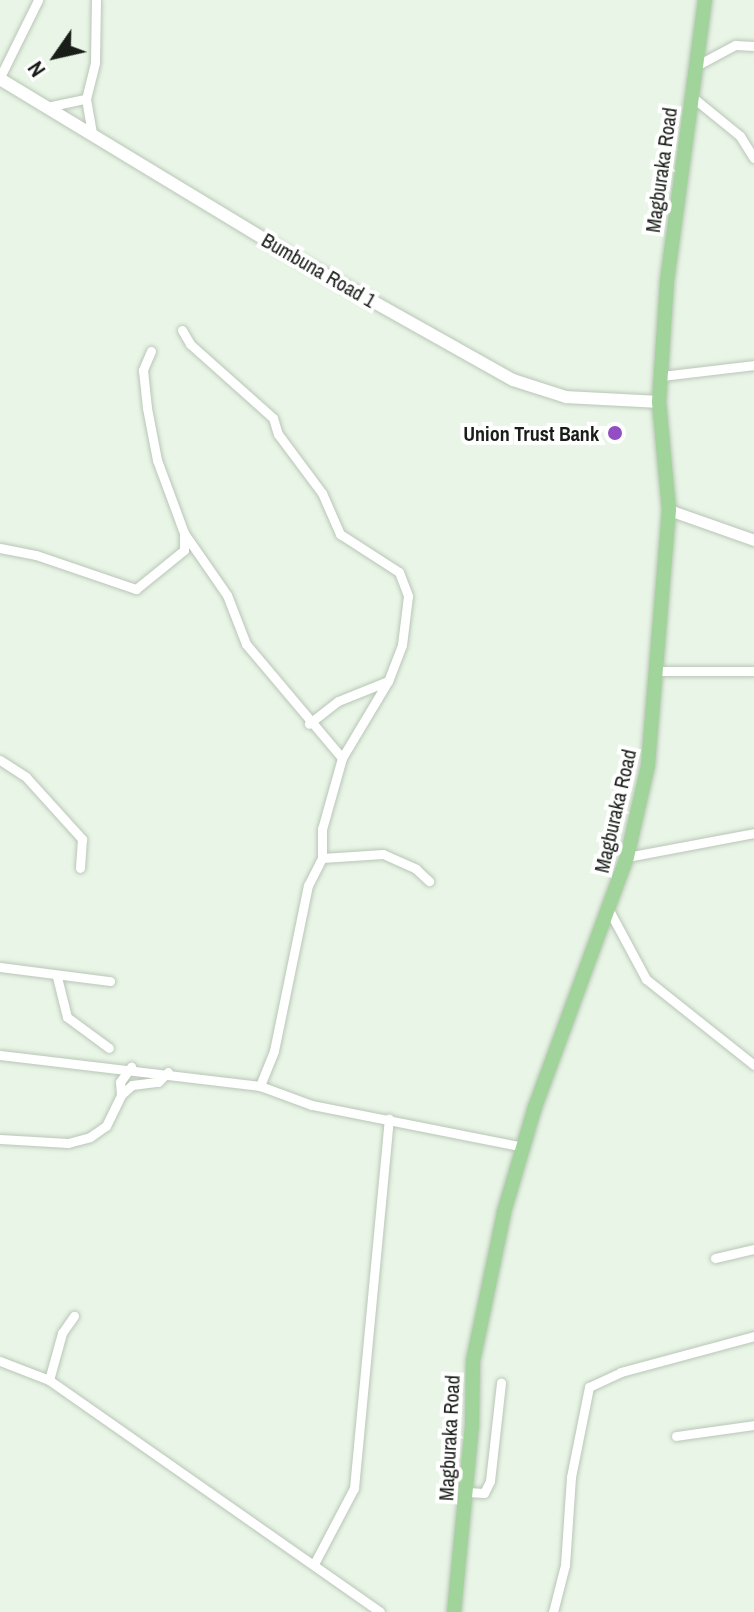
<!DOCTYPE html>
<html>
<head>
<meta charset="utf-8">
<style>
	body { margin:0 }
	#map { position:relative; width:754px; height:1612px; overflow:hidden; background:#e9f6e7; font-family:"Archivo Narrow",sans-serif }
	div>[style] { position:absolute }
	.roads { filter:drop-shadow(0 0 2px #b9c6b7) drop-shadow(0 0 2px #b9c6b7) }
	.minor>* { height:9px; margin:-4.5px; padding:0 4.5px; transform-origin:4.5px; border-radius:4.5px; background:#fff }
	.tertiary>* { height:11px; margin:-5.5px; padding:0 5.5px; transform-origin:5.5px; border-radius:5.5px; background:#fff }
	.secondary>* { height:12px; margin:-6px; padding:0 6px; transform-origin:6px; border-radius:6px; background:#fff }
	.primary>* { height:14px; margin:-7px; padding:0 7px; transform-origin:7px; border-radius:7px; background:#a1d49a }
	.dots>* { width:22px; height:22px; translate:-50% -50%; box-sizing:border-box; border:4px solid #fff; border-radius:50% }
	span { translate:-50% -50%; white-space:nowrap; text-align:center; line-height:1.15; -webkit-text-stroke:8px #fff; paint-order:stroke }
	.street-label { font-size:20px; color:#1a1e19 }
	.poi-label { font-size:20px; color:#1a1e19; font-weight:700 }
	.right { translate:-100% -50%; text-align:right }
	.north { position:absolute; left:16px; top:16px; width:80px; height:80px; -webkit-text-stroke:6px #fff; paint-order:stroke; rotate:236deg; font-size:22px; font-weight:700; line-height:32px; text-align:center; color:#1a1e19 }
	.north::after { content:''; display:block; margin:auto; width:28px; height:36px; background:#1a1e19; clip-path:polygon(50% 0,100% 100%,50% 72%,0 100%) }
</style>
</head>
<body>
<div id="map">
	<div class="roads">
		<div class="minor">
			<div style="left:694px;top:67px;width:47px;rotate:-28.2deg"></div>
			<div style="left:735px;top:45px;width:19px;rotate:3deg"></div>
			<div style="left:0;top:77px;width:86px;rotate:-63.7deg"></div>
			<div style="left:691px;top:96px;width:63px;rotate:39.2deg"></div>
			<div style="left:740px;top:136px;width:26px;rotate:58deg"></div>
			<div style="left:86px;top:99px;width:36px;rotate:80deg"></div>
			<div style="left:47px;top:107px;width:40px;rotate:-12deg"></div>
			<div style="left:86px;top:99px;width:38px;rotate:-76deg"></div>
			<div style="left:95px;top:62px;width:62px;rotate:-89.1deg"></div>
			<div style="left:182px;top:330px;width:16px;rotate:60deg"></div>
			<div style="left:190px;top:344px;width:111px;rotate:41.7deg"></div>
			<div style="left:273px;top:418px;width:17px;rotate:73deg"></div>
			<div style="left:278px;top:434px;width:74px;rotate:53.3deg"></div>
			<div style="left:322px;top:493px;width:45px;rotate:66.3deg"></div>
			<div style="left:340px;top:534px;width:70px;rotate:32.8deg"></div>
			<div style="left:399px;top:572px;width:26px;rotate:69deg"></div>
			<div style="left:408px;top:596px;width:49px;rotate:97deg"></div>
			<div style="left:402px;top:645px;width:39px;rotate:111deg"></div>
			<div style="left:388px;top:681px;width:54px;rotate:158.2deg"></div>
			<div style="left:338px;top:701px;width:37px;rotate:142deg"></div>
			<div style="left:151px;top:351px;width:21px;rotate:113deg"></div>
			<div style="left:143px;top:370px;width:38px;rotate:84deg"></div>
			<div style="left:147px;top:408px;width:53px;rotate:79.1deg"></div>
			<div style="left:157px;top:460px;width:78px;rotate:69.7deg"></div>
			<div style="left:184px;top:533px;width:75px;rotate:55.3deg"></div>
			<div style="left:227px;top:595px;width:53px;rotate:68.8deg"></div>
			<div style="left:246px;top:644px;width:149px;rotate:49.9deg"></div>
			<div style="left:342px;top:758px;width:74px;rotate:105.7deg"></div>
			<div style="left:322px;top:829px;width:29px;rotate:90deg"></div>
			<div style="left:322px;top:858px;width:30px;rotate:117deg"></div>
			<div style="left:308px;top:885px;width:169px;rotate:101.6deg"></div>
			<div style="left:274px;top:1051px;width:38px;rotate:112deg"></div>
			<div style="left:662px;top:376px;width:93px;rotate:-6.8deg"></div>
			<div style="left:0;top:548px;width:37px;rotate:11deg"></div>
			<div style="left:36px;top:555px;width:106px;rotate:18.8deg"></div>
			<div style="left:136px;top:589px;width:62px;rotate:-39.1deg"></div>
			<div style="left:184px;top:550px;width:17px;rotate:-90deg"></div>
			<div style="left:657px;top:671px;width:97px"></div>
			<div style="left:342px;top:758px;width:90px;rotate:-59.1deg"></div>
			<div style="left:0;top:760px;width:31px;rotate:33deg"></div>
			<div style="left:26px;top:777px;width:84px;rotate:47.9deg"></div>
			<div style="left:82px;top:839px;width:29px;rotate:94deg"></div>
			<div style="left:627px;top:857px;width:129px;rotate:-10.7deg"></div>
			<div style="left:322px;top:858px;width:61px;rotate:-3.8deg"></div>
			<div style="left:383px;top:854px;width:36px;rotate:24deg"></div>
			<div style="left:416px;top:869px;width:18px;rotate:43deg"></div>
			<div style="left:610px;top:912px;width:76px;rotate:61.8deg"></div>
			<div style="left:646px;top:979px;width:138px;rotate:38.5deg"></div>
			<div style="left:0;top:967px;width:111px;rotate:7.3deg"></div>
			<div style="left:57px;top:977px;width:41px;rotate:76deg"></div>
			<div style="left:67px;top:1017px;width:52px;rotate:36.4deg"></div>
			<div style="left:0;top:1055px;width:262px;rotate:6.8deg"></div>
			<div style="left:260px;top:1086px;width:55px;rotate:20.1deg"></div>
			<div style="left:312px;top:1105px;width:216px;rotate:11.2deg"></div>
			<div style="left:121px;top:1095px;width:15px;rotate:-42deg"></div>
			<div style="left:132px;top:1085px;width:26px;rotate:-7deg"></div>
			<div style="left:158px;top:1082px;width:14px;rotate:-45deg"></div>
			<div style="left:0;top:1139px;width:68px;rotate:3.4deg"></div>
			<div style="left:68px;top:1143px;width:23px;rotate:-15deg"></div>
			<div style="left:90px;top:1137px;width:19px;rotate:-35deg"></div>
			<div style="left:106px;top:1126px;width:34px;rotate:-64deg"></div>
			<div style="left:121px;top:1095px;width:13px;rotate:-94deg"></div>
			<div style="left:120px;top:1082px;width:19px;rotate:-54deg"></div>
			<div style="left:715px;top:1258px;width:40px;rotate:-13deg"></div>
			<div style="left:0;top:1361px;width:53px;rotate:21.2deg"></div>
			<div style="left:49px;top:1380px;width:404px;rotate:35deg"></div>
			<div style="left:49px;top:1380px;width:49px;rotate:-74.5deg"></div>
			<div style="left:62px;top:1333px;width:21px;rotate:-55deg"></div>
			<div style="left:676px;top:1436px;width:79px;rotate:-8deg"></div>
			<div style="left:467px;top:1492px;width:17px;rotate:3deg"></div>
			<div style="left:484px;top:1493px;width:13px;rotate:-63deg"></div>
			<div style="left:490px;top:1481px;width:99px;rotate:-83.6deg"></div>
			<div style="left:314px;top:1564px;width:86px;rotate:-62.2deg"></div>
			<div style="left:354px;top:1488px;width:371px;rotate:-84.6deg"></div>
			<div style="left:553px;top:1612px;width:49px;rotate:-75.7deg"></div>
			<div style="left:565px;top:1565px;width:88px;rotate:-86.1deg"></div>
			<div style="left:571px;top:1477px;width:92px;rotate:-78.7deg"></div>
			<div style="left:589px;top:1387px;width:35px;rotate:-25deg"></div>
			<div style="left:621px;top:1372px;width:138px;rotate:-15.1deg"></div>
		</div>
		<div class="tertiary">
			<div style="left:669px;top:510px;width:90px;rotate:19.4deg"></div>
		</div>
		<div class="secondary">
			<div style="left:0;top:79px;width:352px;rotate:31.2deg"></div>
			<div style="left:301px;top:261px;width:243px;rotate:29.3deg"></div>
			<div style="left:513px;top:380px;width:56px;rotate:17.8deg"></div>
			<div style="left:566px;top:397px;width:93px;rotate:3.1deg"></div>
		</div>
		<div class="primary">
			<div style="left:454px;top:1612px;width:187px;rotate:-84.5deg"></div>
			<div style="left:472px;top:1426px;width:65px;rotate:-89.1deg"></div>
			<div style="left:473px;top:1361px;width:152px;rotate:-78.2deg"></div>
			<div style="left:504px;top:1212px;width:109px;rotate:-73.6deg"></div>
			<div style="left:535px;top:1107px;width:266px;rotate:-69.8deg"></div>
			<div style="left:627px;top:857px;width:94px;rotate:-77.1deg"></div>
			<div style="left:648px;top:765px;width:256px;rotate:-85.3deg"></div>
			<div style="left:669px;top:510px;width:108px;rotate:-95.3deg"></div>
			<div style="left:659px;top:402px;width:121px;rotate:-86.2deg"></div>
			<div style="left:667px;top:281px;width:284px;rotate:-82.3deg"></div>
		</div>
	</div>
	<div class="dots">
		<div style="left:615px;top:433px;background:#924ec2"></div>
	</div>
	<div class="street-label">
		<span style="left:661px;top:170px;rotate:-82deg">Magburaka Road</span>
		<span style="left:319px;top:270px;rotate:30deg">Bumbuna Road 1</span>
		<span style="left:615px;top:811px;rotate:-77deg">Magburaka Road</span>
		<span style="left:449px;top:1438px;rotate:-87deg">Magburaka Road</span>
	</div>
	<div class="poi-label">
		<span class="right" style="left:599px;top:433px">Union Trust Bank</span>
	</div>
	<div class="north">N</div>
</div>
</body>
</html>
